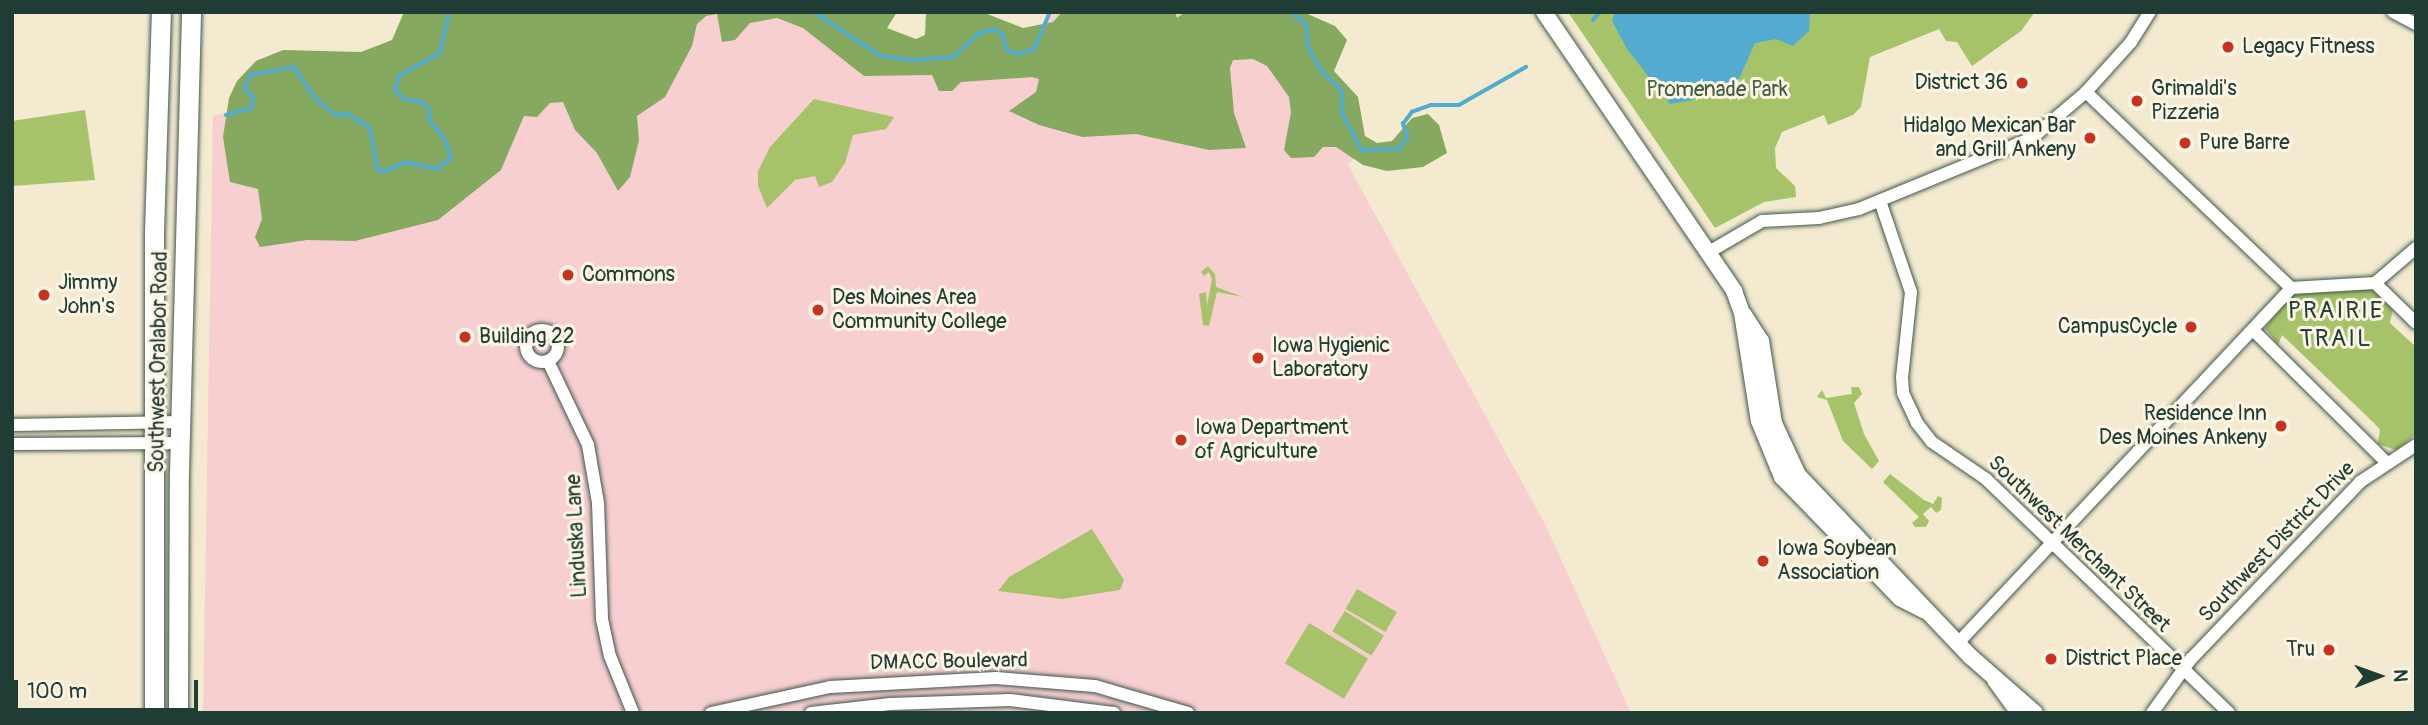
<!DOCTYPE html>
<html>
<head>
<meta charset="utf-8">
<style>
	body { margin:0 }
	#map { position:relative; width:2428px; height:725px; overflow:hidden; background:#f3ead0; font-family:Pangolin,sans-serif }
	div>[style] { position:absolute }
	.built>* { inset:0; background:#f7cfd1 }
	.green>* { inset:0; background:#a7c36a; transform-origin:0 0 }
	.forest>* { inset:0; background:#85a95e }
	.water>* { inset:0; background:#53acd0 }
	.stream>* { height:3.5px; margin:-1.75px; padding:0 1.75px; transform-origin:1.75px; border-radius:1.75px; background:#53acd0 }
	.roads { filter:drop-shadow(0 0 2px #3f574b) drop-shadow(0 0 2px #3f574b) }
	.minor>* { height:12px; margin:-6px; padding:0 6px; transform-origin:6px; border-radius:6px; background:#fff }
	.minor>.ring { margin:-6px; padding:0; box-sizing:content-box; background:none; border:12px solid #fff; border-radius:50% }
	.tertiary>* { height:16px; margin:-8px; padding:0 8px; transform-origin:8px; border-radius:8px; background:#fff }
	.primary>* { height:19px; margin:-9.5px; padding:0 9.5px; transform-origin:9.5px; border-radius:9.5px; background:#fff }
	.dots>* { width:19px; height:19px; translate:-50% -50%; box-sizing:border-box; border:4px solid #fcf5e5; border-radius:50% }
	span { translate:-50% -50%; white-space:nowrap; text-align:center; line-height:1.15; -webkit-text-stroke:6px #fcf5e5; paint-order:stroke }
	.poi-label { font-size:21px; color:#1f3d34 }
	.left { translate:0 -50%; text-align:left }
	.right { translate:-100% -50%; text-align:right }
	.park-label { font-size:21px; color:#415e42 }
	.street-label { font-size:21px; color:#1f3d34 }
	.quarter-label { font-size:24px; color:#1f3d34; letter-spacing:2px }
	.frame { position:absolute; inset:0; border:14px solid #1f3d34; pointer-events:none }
	.north { position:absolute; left:2344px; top:641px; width:70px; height:70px; -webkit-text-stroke:5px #fcf5e5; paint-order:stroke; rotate:89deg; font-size:19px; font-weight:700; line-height:28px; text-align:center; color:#1f3d34 }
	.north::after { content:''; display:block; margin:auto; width:24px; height:32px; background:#1f3d34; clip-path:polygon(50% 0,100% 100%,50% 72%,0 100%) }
	.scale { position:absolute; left:14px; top:680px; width:184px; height:32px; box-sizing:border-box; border:4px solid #1f3d34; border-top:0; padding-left:9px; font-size:21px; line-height:24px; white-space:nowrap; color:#1f3d34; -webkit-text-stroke:5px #fcf5e5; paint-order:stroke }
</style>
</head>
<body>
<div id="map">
	<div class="built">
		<div style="clip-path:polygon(449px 12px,814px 12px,868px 45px,1040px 32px,1050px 12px,1292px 12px,1362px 150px,1348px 165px,1545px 524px,1631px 713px,203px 713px,213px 116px,311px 92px)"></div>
	</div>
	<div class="green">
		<div style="clip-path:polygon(1568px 12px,2035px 12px,2021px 31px,1972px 66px,1957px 42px,1946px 41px,1939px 29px,1870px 57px,1861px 107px,1853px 115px,1828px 125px,1824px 115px,1782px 132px,1775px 148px,1776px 168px,1795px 186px,1796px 197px,1764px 202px,1715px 228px)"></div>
		<div style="clip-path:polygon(814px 99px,894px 117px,886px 129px,853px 135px,845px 163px,832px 182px,819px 187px,815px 176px,795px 180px,767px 208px,758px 186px,758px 171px,770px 147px)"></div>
		<div style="clip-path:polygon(85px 110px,95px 180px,12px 186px,12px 121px)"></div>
		<div style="clip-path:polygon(1208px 266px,1215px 274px,1216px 287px,1243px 297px,1217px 292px,1209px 326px,1203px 325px,1199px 294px,1206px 292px,1207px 306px,1212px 279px,1209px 272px,1204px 276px,1201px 272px)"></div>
		<div style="clip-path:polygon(2370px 288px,2393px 308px,2390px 323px,2416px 347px,2416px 434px,2396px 450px,2378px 444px,2380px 430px,2375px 424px,2282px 335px,2278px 345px,2265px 328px,2293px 293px)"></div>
		<div style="clip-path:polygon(1851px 387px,1859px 387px,1862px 394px,1854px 403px,1864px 434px,1879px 461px,1872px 469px,1843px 441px,1827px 400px,1817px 397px,1822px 390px,1826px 398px,1852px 394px)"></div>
		<div style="clip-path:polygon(1890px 474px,1924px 500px,1933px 504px,1938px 496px,1942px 498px,1941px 510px,1936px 513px,1931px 507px,1923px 514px,1929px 521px,1926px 527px,1915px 527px,1912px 523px,1919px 517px,1883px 482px)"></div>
		<div style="clip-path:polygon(1092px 529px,1124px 580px,1120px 590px,1062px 599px,998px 591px,1009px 577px)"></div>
		<div style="left:1357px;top:589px;width:46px;height:23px;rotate:30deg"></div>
		<div style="left:1345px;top:611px;width:46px;height:24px;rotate:32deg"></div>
		<div style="left:1309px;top:623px;width:69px;height:47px;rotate:31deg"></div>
	</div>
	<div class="forest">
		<div style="clip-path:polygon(404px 12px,897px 12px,887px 28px,916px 39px,925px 35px,926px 12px,982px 12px,1023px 28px,1053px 22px,1062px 12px,1175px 12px,1177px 18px,1185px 12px,1303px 12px,1335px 26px,1347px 40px,1334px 71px,1358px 97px,1365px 136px,1377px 143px,1392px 141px,1412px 118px,1428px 114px,1439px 125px,1447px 153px,1423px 167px,1387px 171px,1363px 165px,1336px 147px,1323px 147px,1314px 157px,1291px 158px,1284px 150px,1291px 112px,1289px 97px,1267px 66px,1253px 59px,1233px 60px,1230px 68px,1234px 113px,1246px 148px,1209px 150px,1136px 134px,1082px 137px,1039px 125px,1009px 111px,1036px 92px,1039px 79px,1032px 77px,961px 82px,952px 91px,939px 91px,932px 75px,864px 76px,803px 28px,777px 18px,750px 23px,735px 40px,722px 42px,717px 14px,706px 16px,697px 24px,692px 46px,665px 97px,637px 116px,639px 140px,630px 177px,618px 191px,597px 153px,575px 130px,563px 102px,550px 103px,537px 117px,524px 116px,501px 170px,438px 220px,355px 241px,307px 240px,260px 247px,255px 237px,262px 219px,258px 189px,230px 182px,223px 137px,229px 98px,237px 81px,256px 61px,283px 50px,361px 52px,392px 40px)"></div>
	</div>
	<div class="water">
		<div style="clip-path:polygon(1615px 12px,1810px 12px,1809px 31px,1793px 46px,1776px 39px,1755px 43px,1739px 79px,1693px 100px,1670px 104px,1627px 49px,1612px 21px)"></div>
	</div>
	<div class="stream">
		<div style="left:814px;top:12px;width:80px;rotate:33.3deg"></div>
		<div style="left:881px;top:56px;width:32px;rotate:7deg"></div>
		<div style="left:913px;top:60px;width:41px;rotate:-4.2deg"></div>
		<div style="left:954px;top:57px;width:33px;rotate:-44deg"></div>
		<div style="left:978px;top:34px;width:16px;rotate:-18deg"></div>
		<div style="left:993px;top:29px;width:11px;rotate:27deg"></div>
		<div style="left:1003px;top:34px;width:16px;rotate:76deg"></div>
		<div style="left:1007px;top:50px;width:12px;rotate:20deg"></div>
		<div style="left:1018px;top:54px;width:17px;rotate:-17deg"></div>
		<div style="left:1034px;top:49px;width:40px;rotate:-66.6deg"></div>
		<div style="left:1292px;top:12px;width:20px;rotate:41deg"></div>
		<div style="left:1307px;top:25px;width:21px;rotate:87deg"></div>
		<div style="left:1308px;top:46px;width:27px;rotate:62deg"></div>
		<div style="left:1321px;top:70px;width:30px;rotate:45deg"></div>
		<div style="left:1342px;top:91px;width:23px;rotate:88deg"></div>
		<div style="left:1343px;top:114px;width:41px;rotate:62.2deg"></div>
		<div style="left:1362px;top:150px;width:38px;rotate:-2deg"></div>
		<div style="left:1400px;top:149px;width:14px;rotate:-60deg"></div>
		<div style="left:1407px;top:137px;width:14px;rotate:-107deg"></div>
		<div style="left:1403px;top:124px;width:15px;rotate:-53deg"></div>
		<div style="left:1412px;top:112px;width:20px;rotate:-20deg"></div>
		<div style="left:1431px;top:105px;width:28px"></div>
		<div style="left:1459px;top:105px;width:77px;rotate:-29.6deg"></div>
		<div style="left:1593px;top:20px;width:11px;rotate:-49deg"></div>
		<div style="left:226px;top:115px;width:26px;rotate:-16deg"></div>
		<div style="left:251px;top:108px;width:10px;rotate:-73deg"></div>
		<div style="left:254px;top:98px;width:13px;rotate:-135deg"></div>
		<div style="left:245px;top:89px;width:15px;rotate:-70deg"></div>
		<div style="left:250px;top:75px;width:45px;rotate:-10.3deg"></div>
		<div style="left:294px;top:67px;width:40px;rotate:55.1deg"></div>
		<div style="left:317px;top:100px;width:24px;rotate:38deg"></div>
		<div style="left:336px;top:115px;width:12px;rotate:-5deg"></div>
		<div style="left:348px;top:114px;width:26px;rotate:32deg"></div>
		<div style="left:370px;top:128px;width:42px;rotate:79deg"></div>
		<div style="left:378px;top:169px;width:6px;rotate:31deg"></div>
		<div style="left:383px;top:172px;width:24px;rotate:-24deg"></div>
		<div style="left:405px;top:162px;width:33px;rotate:12deg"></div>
		<div style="left:437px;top:169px;width:18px;rotate:-38deg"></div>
		<div style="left:451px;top:158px;width:19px;rotate:-108deg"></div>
		<div style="left:445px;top:140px;width:23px;rotate:-130deg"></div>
		<div style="left:430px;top:122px;width:13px;rotate:-94deg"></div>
		<div style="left:429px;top:109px;width:11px;rotate:-139deg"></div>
		<div style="left:421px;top:102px;width:16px;rotate:-173deg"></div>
		<div style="left:405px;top:100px;width:14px;rotate:-135deg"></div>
		<div style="left:395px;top:90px;width:15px;rotate:-74deg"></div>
		<div style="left:399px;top:76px;width:47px;rotate:-29.3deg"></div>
		<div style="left:440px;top:53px;width:42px;rotate:-77.6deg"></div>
	</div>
	<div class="roads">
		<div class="minor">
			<div style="left:2393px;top:12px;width:26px;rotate:28deg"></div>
			<div style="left:2086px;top:92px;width:284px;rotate:43.7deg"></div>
			<div style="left:1880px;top:201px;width:96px;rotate:71.2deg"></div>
			<div style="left:1911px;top:292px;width:85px;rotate:96deg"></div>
			<div style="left:1902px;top:377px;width:16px;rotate:86deg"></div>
			<div style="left:1903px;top:393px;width:33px;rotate:65deg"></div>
			<div style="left:1917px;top:423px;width:24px;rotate:52deg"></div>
			<div style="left:1932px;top:442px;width:65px;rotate:34.4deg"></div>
			<div style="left:1986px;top:479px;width:337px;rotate:43.9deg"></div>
			<div style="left:1709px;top:252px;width:61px;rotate:-30.3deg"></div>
			<div style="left:1762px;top:221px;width:57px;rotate:-3deg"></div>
			<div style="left:1819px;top:218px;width:41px;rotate:-12.7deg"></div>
			<div style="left:1859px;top:209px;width:187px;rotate:-22.3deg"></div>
			<div style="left:2032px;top:138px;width:71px;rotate:-40.4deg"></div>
			<div style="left:2086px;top:92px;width:67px;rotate:-48deg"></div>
			<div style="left:2131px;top:42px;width:36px;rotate:-58deg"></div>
			<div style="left:2375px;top:283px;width:57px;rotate:44.3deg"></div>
			<div class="ring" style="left:526px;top:330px;width:20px;height:20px"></div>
			<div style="left:2254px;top:331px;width:186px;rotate:44.8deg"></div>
			<div style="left:548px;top:361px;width:93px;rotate:64.5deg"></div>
			<div style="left:588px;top:445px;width:59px;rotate:80.2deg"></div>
			<div style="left:598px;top:503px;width:116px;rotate:88deg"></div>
			<div style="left:602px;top:619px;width:38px;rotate:78deg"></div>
			<div style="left:610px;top:656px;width:61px;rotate:68deg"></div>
			<div style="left:12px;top:425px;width:169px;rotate:-1deg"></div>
			<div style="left:12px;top:444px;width:168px;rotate:-0.3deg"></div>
			<div style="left:1958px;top:643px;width:487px;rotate:-46.8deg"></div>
			<div style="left:2291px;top:288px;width:84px;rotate:-3.4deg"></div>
			<div style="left:2375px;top:283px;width:54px;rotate:-40.5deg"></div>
			<div style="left:711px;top:713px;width:122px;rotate:-12.3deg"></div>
			<div style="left:830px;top:687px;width:166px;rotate:-3.1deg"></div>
			<div style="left:996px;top:678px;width:99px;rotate:4.6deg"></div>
			<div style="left:1095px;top:686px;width:97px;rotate:16.2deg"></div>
			<div style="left:811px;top:713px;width:80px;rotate:-6.5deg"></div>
			<div style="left:890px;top:704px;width:120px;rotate:-1.9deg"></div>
			<div style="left:1010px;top:700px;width:105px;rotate:7.1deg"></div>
			<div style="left:2152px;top:713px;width:67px;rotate:-54.2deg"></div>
			<div style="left:2191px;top:659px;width:245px;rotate:-46.3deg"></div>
			<div style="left:2360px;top:482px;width:67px;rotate:-33.5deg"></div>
		</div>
		<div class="tertiary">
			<div style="left:1544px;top:12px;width:338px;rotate:55.7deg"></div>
			<div style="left:1734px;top:291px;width:23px;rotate:70deg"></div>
			<div style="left:1742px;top:313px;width:109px;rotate:81.1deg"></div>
			<div style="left:1759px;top:421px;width:61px;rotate:67.7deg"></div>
			<div style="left:1782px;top:477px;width:169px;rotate:45.7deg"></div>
			<div style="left:1900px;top:598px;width:27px;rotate:27deg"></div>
			<div style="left:1744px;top:315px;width:31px;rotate:57deg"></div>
			<div style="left:1761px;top:341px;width:83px;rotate:81deg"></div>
			<div style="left:1774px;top:423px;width:57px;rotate:65.2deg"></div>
			<div style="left:1798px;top:475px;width:251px;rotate:46.5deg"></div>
			<div style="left:1971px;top:657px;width:85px;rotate:41.2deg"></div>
			<div style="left:1995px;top:680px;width:41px;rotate:54deg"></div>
		</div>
		<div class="primary">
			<div style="left:154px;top:713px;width:481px;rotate:-90deg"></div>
			<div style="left:154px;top:232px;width:220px;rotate:-88.2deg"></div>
			<div style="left:178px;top:713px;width:241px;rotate:-89.8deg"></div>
			<div style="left:179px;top:472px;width:460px;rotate:-88.5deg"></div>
		</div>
	</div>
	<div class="dots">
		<div style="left:2228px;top:47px;background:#c8321e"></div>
		<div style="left:2022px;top:83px;background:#c8321e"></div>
		<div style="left:2137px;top:101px;background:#c8321e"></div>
		<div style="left:2090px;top:138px;background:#c8321e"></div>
		<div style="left:2185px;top:143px;background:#c8321e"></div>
		<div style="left:568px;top:275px;background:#c8321e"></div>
		<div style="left:44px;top:295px;background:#c8321e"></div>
		<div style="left:818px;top:310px;background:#c8321e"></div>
		<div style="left:2191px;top:327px;background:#c8321e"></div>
		<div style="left:465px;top:337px;background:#c8321e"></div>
		<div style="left:1258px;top:358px;background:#c8321e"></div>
		<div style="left:2281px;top:426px;background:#c8321e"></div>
		<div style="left:1181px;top:440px;background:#c8321e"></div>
		<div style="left:1763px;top:561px;background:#c8321e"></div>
		<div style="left:2329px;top:650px;background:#c8321e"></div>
		<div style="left:2051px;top:659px;background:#c8321e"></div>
	</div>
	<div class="poi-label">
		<span class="left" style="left:2242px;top:47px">Legacy Fitness</span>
		<span class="right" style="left:2008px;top:83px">District 36</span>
		<span class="left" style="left:2151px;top:101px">Grimaldi's<br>Pizzeria</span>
		<span class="right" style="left:2076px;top:138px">Hidalgo Mexican Bar<br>and Grill Ankeny</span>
		<span class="left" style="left:2199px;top:143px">Pure Barre</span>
		<span class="left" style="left:582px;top:275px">Commons</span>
		<span class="left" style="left:58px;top:295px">Jimmy<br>John's</span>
		<span class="left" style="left:832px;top:310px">Des Moines Area<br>Community College</span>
		<span class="right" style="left:2177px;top:327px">CampusCycle</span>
		<span class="left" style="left:479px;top:337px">Building 22</span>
		<span class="left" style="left:1272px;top:358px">Iowa Hygienic<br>Laboratory</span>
		<span class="right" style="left:2267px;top:426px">Residence Inn<br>Des Moines Ankeny</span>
		<span class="left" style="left:1195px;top:440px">Iowa Department<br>of Agriculture</span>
		<span class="left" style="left:1777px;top:561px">Iowa Soybean<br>Association</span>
		<span class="right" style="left:2315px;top:650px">Tru</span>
		<span class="left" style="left:2065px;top:659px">District Place</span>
	</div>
	<div class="park-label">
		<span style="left:1717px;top:90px">Promenade Park</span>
	</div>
	<div class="street-label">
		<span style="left:159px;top:362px;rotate:-89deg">Southwest Oralabor Road</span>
		<span style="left:577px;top:536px;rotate:-93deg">Linduska Lane</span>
		<span style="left:2277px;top:542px;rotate:-46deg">Southwest District Drive</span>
		<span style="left:2079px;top:544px;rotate:44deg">Southwest Merchant Street</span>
		<span style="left:949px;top:662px;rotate:-1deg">DMACC Boulevard</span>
	</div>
	<div class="quarter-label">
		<span style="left:2336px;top:325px">PRAIRIE<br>TRAIL</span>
	</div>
	<div class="frame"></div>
	<div class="north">N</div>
	<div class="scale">100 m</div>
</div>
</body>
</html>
